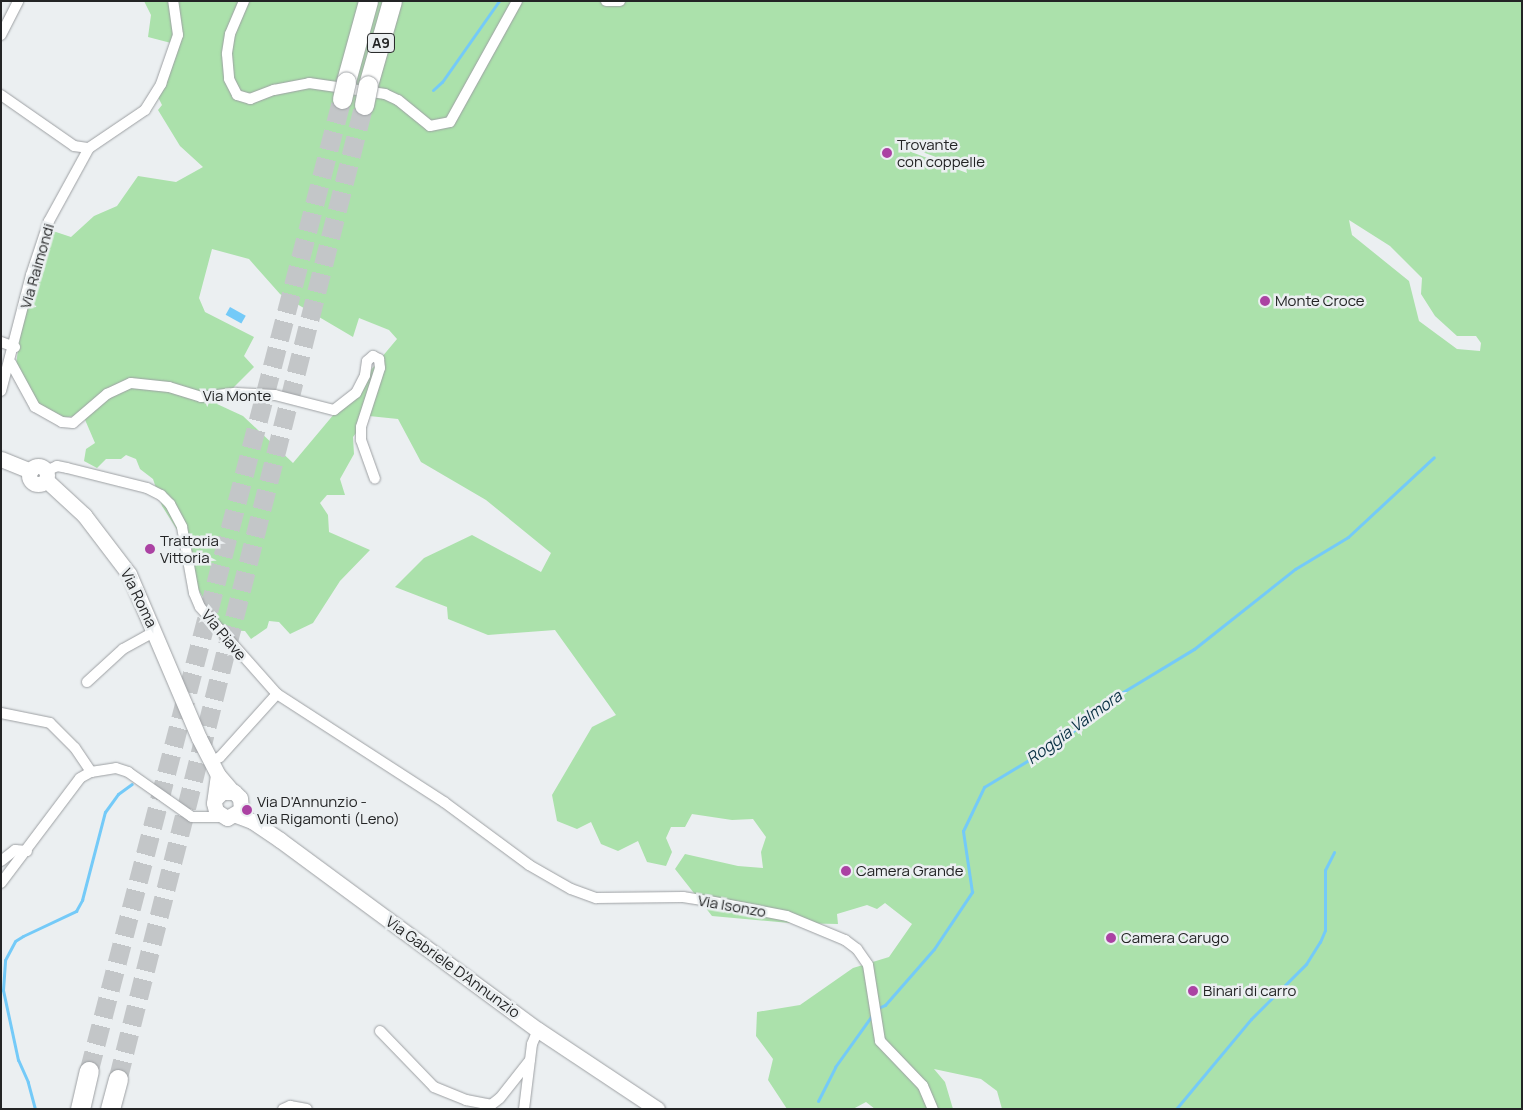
<!DOCTYPE html>
<html>
<head>
<meta charset="utf-8">
<style>
	body { margin:0 }
	#map { position:relative; width:1523px; height:1110px; overflow:hidden; background:#ebeff1; font-family:Manrope,sans-serif }
	div>[style] { position:absolute }
	.green>* { inset:0; background:#abe1ab }
	.water>* { inset:0; background:#74caf8; transform-origin:0 0 }
	.stream>* { height:3px; margin:-1.5px; padding:0 1.5px; transform-origin:1.5px; border-radius:1.5px; background:#74caf8 }
	.highway-tunnel>* { height:19px; margin-top:-9.5px; transform-origin:0; background:repeating-linear-gradient(90deg,#c3c6c8 0 19px,transparent 0 28px) }
	.roads { filter:drop-shadow(0 0 1px #9da0a3) drop-shadow(0 0 1px #9da0a3) }
	.street>* { height:10px; margin:-5px; padding:0 5px; transform-origin:5px; border-radius:5px; background:#fff }
	.secondary>* { height:15px; margin:-7.5px; padding:0 7.5px; transform-origin:7.5px; border-radius:7.5px; background:#fff }
	.secondary>.ring { margin:-7.5px; padding:0; box-sizing:content-box; background:none; border:15px solid #fff; border-radius:50% }
	.highway>* { height:19px; margin:-9.5px; padding:0 9.5px; transform-origin:9.5px; border-radius:9.5px; background:#fff }
	.bridges { filter:drop-shadow(0 0 1px #9da0a3) drop-shadow(0 0 1px #9da0a3) }
	.highway-bridge>* { height:19px; margin:-9.5px; padding:0 9.5px; transform-origin:9.5px; border-radius:9.5px; background:#fff }
	.dots>* { width:14px; height:14px; translate:-50% -50%; box-sizing:border-box; border:2px solid #ebeff1; border-radius:50% }
	span { translate:-50% -50%; white-space:nowrap; text-align:center; line-height:1.15; -webkit-text-stroke:5px #ebeff1; paint-order:stroke }
	.shield-label span { padding:1px 4px; background:#ebeff1; border:1px solid; border-radius:4px; -webkit-text-stroke-width:0 }
	.shield-label { font-size:14px; color:#232425; font-weight:700 }
	.poi-label { font-size:15px; color:#232425 }
	.left { translate:0 -50%; text-align:left }
	.street-label { font-size:15px; color:#232425 }
	.water-label { font-size:16px; color:#072f42; font-style:italic }
	.frame { position:absolute; inset:0; border:2px solid #232425; pointer-events:none }
</style>
</head>
<body>
<div id="map">
	<div class="green">
		<div style="clip-path:polygon(evenodd,144px 1px,1522px 1px,1522px 1109px,1002px 1109px,997px 1091px,981px 1079px,934px 1069px,945px 1082px,953px 1109px,875px 1109px,866px 1102px,853px 1109px,787px 1109px,768px 1080px,773px 1059px,756px 1036px,757px 1012px,800px 1005px,853px 968px,889px 957px,912px 924px,885px 903px,877px 909px,867px 905px,837px 914px,838px 924px,790px 923px,712px 916px,675px 869px,685px 854px,738px 866px,763px 868px,761px 852px,766px 837px,753px 819px,732px 820px,692px 814px,685px 827px,671px 827px,666px 838px,672px 852px,666px 866px,647px 862px,638px 841px,618px 851px,601px 844px,591px 822px,577px 829px,557px 821px,552px 795px,592px 727px,616px 715px,555px 630px,488px 635px,448px 619px,447px 607px,395px 587px,424px 558px,472px 535px,541px 572px,551px 553px,486px 500px,421px 462px,398px 419px,369px 416px,353px 437px,354px 454px,340px 479px,345px 495px,327px 495px,320px 503px,328px 515px,329px 532px,370px 550px,340px 581px,313px 623px,290px 634px,279px 622px,269px 621px,267px 628px,251px 639px,245px 631px,223px 630px,198px 589px,181px 536px,162px 506px,153px 479px,140px 469px,136px 459px,126px 455px,121px 459px,106px 459px,97px 468px,84px 461px,86px 449px,95px 443px,83px 415px,61px 418px,35px 401px,16px 364px,26px 297px,50px 230px,71px 237px,94px 216px,117px 206px,138px 176px,176px 182px,203px 167px,180px 146px,158px 110px,162px 105px,158px 97px,166px 84px,171px 43px,148px 37px,151px 15px,144px 1px,906px 146px,966px 168px,967px 173px,906px 150px,906px 146px,144px 1px,1349px 220px,1390px 246px,1422px 278px,1421px 294px,1435px 316px,1457px 336px,1476px 336px,1481px 343px,1480px 351px,1457px 349px,1419px 321px,1409px 281px,1352px 235px,1349px 220px,144px 1px,212px 249px,249px 259px,280px 294px,353px 337px,359px 318px,389px 330px,397px 339px,293px 463px,243px 416px,217px 404px,254px 367px,244px 356px,254px 337px,205px 312px,199px 298px,212px 249px)"></div>
	</div>
	<div class="water">
		<div style="left:230px;top:307px;width:18px;height:9px;rotate:29deg"></div>
	</div>
	<div class="stream">
		<div style="left:433px;top:90px;width:12px;rotate:-42deg"></div>
		<div style="left:442px;top:82px;width:99px;rotate:-54.9deg"></div>
		<div style="left:876px;top:1009px;width:10px;rotate:-24deg"></div>
		<div style="left:885px;top:1005px;width:74px;rotate:-48.8deg"></div>
		<div style="left:934px;top:949px;width:69px;rotate:-56.3deg"></div>
		<div style="left:972px;top:892px;width:62px;rotate:-98.4deg"></div>
		<div style="left:963px;top:831px;width:49px;rotate:-64.5deg"></div>
		<div style="left:984px;top:787px;width:91px;rotate:-31.1deg"></div>
		<div style="left:1062px;top:740px;width:72px;rotate:-38.8deg"></div>
		<div style="left:1118px;top:695px;width:89px;rotate:-31.2deg"></div>
		<div style="left:1194px;top:649px;width:129px;rotate:-38.4deg"></div>
		<div style="left:1295px;top:569px;width:62px;rotate:-31.1deg"></div>
		<div style="left:1348px;top:537px;width:117px;rotate:-42.9deg"></div>
		<div style="left:818px;top:1101px;width:38px;rotate:-63deg"></div>
		<div style="left:835px;top:1067px;width:65px;rotate:-54.4deg"></div>
		<div style="left:35px;top:1109px;width:28px;rotate:-105deg"></div>
		<div style="left:28px;top:1082px;width:24px;rotate:-114deg"></div>
		<div style="left:18px;top:1060px;width:72px;rotate:-102.1deg"></div>
		<div style="left:3px;top:990px;width:30px;rotate:-86deg"></div>
		<div style="left:5px;top:960px;width:21px;rotate:-62deg"></div>
		<div style="left:15px;top:941px;width:9px;rotate:-32deg"></div>
		<div style="left:23px;top:936px;width:59px;rotate:-25.3deg"></div>
		<div style="left:76px;top:911px;width:13px;rotate:-61deg"></div>
		<div style="left:82px;top:900px;width:91px;rotate:-75.4deg"></div>
		<div style="left:105px;top:812px;width:22px;rotate:-54deg"></div>
		<div style="left:118px;top:794px;width:17px;rotate:-36deg"></div>
		<div style="left:1176px;top:1109px;width:117px;rotate:-50.2deg"></div>
		<div style="left:1251px;top:1019px;width:78px;rotate:-45deg"></div>
		<div style="left:1306px;top:964px;width:26px;rotate:-58deg"></div>
		<div style="left:1320px;top:942px;width:13px;rotate:-67deg"></div>
		<div style="left:1325px;top:930px;width:60px;rotate:-90deg"></div>
		<div style="left:1325px;top:870px;width:20px;rotate:-63deg"></div>
	</div>
	<div class="highway-tunnel">
		<div style="left:89px;top:1071px;width:1004px;rotate:-75.41deg"></div>
		<div style="left:118px;top:1079px;width:1005px;rotate:-75.83deg"></div>
	</div>
	<div class="roads">
		<div class="street">
			<div style="left:244px;top:1px;width:36px;rotate:113deg"></div>
			<div style="left:230px;top:34px;width:20px;rotate:99deg"></div>
			<div style="left:227px;top:54px;width:25px;rotate:85deg"></div>
			<div style="left:229px;top:79px;width:18px;rotate:63deg"></div>
			<div style="left:237px;top:95px;width:14px;rotate:17deg"></div>
			<div style="left:250px;top:99px;width:26px;rotate:-21deg"></div>
			<div style="left:274px;top:90px;width:36px;rotate:-11deg"></div>
			<div style="left:309px;top:83px;width:77px;rotate:8.2deg"></div>
			<div style="left:385px;top:94px;width:14px;rotate:25deg"></div>
			<div style="left:398px;top:100px;width:41px;rotate:39.1deg"></div>
			<div style="left:430px;top:126px;width:20px;rotate:-11deg"></div>
			<div style="left:450px;top:122px;width:138px;rotate:-61deg"></div>
			<div style="left:606px;top:1px;width:14px"></div>
			<div style="left:1px;top:35px;width:38px;rotate:-63deg"></div>
			<div style="left:1px;top:95px;width:89px;rotate:34.9deg"></div>
			<div style="left:74px;top:146px;width:15px;rotate:8deg"></div>
			<div style="left:89px;top:148px;width:68px;rotate:-34.2deg"></div>
			<div style="left:145px;top:110px;width:31px;rotate:-58deg"></div>
			<div style="left:161px;top:84px;width:52px;rotate:-70.9deg"></div>
			<div style="left:178px;top:35px;width:34px;rotate:-98deg"></div>
			<div style="left:1px;top:342px;width:15px;rotate:20deg"></div>
			<div style="left:11px;top:363px;width:50px;rotate:61.4deg"></div>
			<div style="left:35px;top:407px;width:31px;rotate:29deg"></div>
			<div style="left:62px;top:422px;width:11px;rotate:5deg"></div>
			<div style="left:73px;top:423px;width:45px;rotate:-40.5deg"></div>
			<div style="left:107px;top:394px;width:26px;rotate:-25deg"></div>
			<div style="left:131px;top:383px;width:38px;rotate:6deg"></div>
			<div style="left:169px;top:387px;width:34px;rotate:17deg"></div>
			<div style="left:201px;top:397px;width:35px;rotate:-7deg"></div>
			<div style="left:236px;top:393px;width:39px;rotate:3deg"></div>
			<div style="left:275px;top:395px;width:61px;rotate:14.3deg"></div>
			<div style="left:334px;top:410px;width:28px;rotate:-38deg"></div>
			<div style="left:356px;top:393px;width:20px;rotate:-63deg"></div>
			<div style="left:365px;top:375px;width:14px;rotate:-82deg"></div>
			<div style="left:367px;top:361px;width:8px;rotate:-40deg"></div>
			<div style="left:373px;top:356px;width:7px;rotate:27deg"></div>
			<div style="left:379px;top:359px;width:9px;rotate:84deg"></div>
			<div style="left:380px;top:368px;width:62px;rotate:107.9deg"></div>
			<div style="left:361px;top:427px;width:13px;rotate:90deg"></div>
			<div style="left:361px;top:440px;width:41px;rotate:70.3deg"></div>
			<div style="left:1px;top:391px;width:120px;rotate:-75.5deg"></div>
			<div style="left:31px;top:275px;width:57px;rotate:-71.6deg"></div>
			<div style="left:49px;top:221px;width:83px;rotate:-61.3deg"></div>
			<div style="left:46px;top:471px;width:12px;rotate:-24deg"></div>
			<div style="left:57px;top:466px;width:10px;rotate:11deg"></div>
			<div style="left:67px;top:468px;width:82px;rotate:14deg"></div>
			<div style="left:147px;top:488px;width:16px;rotate:27deg"></div>
			<div style="left:161px;top:495px;width:13px;rotate:45deg"></div>
			<div style="left:170px;top:504px;width:26px;rotate:62deg"></div>
			<div style="left:182px;top:527px;width:67px;rotate:79.7deg"></div>
			<div style="left:194px;top:593px;width:15px;rotate:67deg"></div>
			<div style="left:200px;top:607px;width:116px;rotate:48.5deg"></div>
			<div style="left:277px;top:694px;width:199px;rotate:32.9deg"></div>
			<div style="left:444px;top:802px;width:106px;rotate:36.5deg"></div>
			<div style="left:529px;top:865px;width:48px;rotate:29.7deg"></div>
			<div style="left:571px;top:889px;width:27px;rotate:20deg"></div>
			<div style="left:596px;top:898px;width:87px;rotate:-0.7deg"></div>
			<div style="left:683px;top:897px;width:26px;rotate:9deg"></div>
			<div style="left:709px;top:901px;width:79px;rotate:10.9deg"></div>
			<div style="left:787px;top:916px;width:63px;rotate:22.5deg"></div>
			<div style="left:845px;top:940px;width:15px;rotate:37deg"></div>
			<div style="left:857px;top:949px;width:19px;rotate:55deg"></div>
			<div style="left:868px;top:965px;width:77px;rotate:81deg"></div>
			<div style="left:880px;top:1041px;width:62px;rotate:46.3deg"></div>
			<div style="left:923px;top:1086px;width:25px;rotate:67deg"></div>
			<div style="left:87px;top:682px;width:49px;rotate:-42.5deg"></div>
			<div style="left:123px;top:649px;width:37px;rotate:-29deg"></div>
			<div style="left:1px;top:713px;width:50px;rotate:11.5deg"></div>
			<div style="left:50px;top:723px;width:35px;rotate:45deg"></div>
			<div style="left:75px;top:748px;width:29px;rotate:56deg"></div>
			<div style="left:211px;top:762px;width:10px;rotate:-29deg"></div>
			<div style="left:220px;top:757px;width:85px;rotate:-47.9deg"></div>
			<div style="left:1px;top:861px;width:18px;rotate:-38deg"></div>
			<div style="left:15px;top:850px;width:12px;rotate:5deg"></div>
			<div style="left:1px;top:883px;width:131px;rotate:-53deg"></div>
			<div style="left:80px;top:778px;width:13px;rotate:-29deg"></div>
			<div style="left:91px;top:772px;width:25px;rotate:-9deg"></div>
			<div style="left:116px;top:768px;width:13px;rotate:18deg"></div>
			<div style="left:128px;top:772px;width:78px;rotate:35.1deg"></div>
			<div style="left:192px;top:817px;width:30px"></div>
			<div style="left:380px;top:1031px;width:78px;rotate:46deg"></div>
			<div style="left:434px;top:1087px;width:35px;rotate:22deg"></div>
			<div style="left:466px;top:1100px;width:25px;rotate:11deg"></div>
			<div style="left:491px;top:1105px;width:11px;rotate:-38deg"></div>
			<div style="left:500px;top:1098px;width:48px;rotate:-51.7deg"></div>
			<div style="left:283px;top:1109px;width:8px;rotate:-23deg"></div>
			<div style="left:290px;top:1106px;width:17px;rotate:10deg"></div>
			<div style="left:524px;top:1109px;width:65px;rotate:-83deg"></div>
			<div style="left:532px;top:1044px;width:15px;rotate:-67deg"></div>
		</div>
		<div class="secondary">
			<div style="left:1px;top:459px;width:32px;rotate:22deg"></div>
			<div class="ring" style="left:29px;top:466px;width:3px;height:3px"></div>
			<div style="left:46px;top:480px;width:52px;rotate:42.6deg"></div>
			<div style="left:84px;top:515px;width:74px;rotate:52.7deg"></div>
			<div style="left:129px;top:574px;width:178px;rotate:66.9deg"></div>
			<div style="left:199px;top:738px;width:42px;rotate:62.8deg"></div>
			<div style="left:218px;top:775px;width:21px;rotate:49deg"></div>
			<div style="left:216px;top:798px;width:8px;rotate:-45deg"></div>
			<div style="left:222px;top:792px;width:12px"></div>
			<div style="left:234px;top:792px;width:8px;rotate:45deg"></div>
			<div style="left:240px;top:798px;width:12px;rotate:85deg"></div>
			<div style="left:241px;top:810px;width:16px;rotate:150deg"></div>
			<div style="left:227px;top:818px;width:13px;rotate:-148deg"></div>
			<div style="left:216px;top:811px;width:8px;rotate:-104deg"></div>
			<div style="left:214px;top:803px;width:28px;rotate:-82deg"></div>
			<div style="left:236px;top:815px;width:17px;rotate:21deg"></div>
			<div style="left:252px;top:821px;width:34px;rotate:34deg"></div>
			<div style="left:280px;top:840px;width:320px;rotate:36.4deg"></div>
			<div style="left:538px;top:1030px;width:143px;rotate:33.6deg"></div>
		</div>
		<div class="highway">
			<div style="left:346px;top:81px;width:83px;rotate:-74.6deg"></div>
			<div style="left:368px;top:85px;width:87px;rotate:-74.1deg"></div>
			<div style="left:80px;top:1109px;width:39px;rotate:-77deg"></div>
			<div style="left:110px;top:1109px;width:31px;rotate:-75deg"></div>
		</div>
	</div>
	<div class="bridges">
		<div class="highway-bridge">
			<div style="left:342px;top:99px;width:18px;rotate:-77deg"></div>
			<div style="left:364px;top:105px;width:20px;rotate:-79deg"></div>
		</div>
	</div>
	<div class="dots">
		<div style="left:887px;top:153px;background:#ab42a3"></div>
		<div style="left:1265px;top:301px;background:#ab42a3"></div>
		<div style="left:150px;top:549px;background:#ab42a3"></div>
		<div style="left:247px;top:810px;background:#ab42a3"></div>
		<div style="left:846px;top:871px;background:#ab42a3"></div>
		<div style="left:1111px;top:938px;background:#ab42a3"></div>
		<div style="left:1193px;top:991px;background:#ab42a3"></div>
	</div>
	<div class="shield-label">
		<span style="left:381px;top:43px">A9</span>
	</div>
	<div class="poi-label">
		<span class="left" style="left:897px;top:153px">Trovante<br>con coppelle</span>
		<span class="left" style="left:1275px;top:301px">Monte Croce</span>
		<span class="left" style="left:160px;top:549px">Trattoria<br>Vittoria</span>
		<span class="left" style="left:257px;top:810px">Via D'Annunzio -<br>Via Rigamonti (Leno)</span>
		<span class="left" style="left:856px;top:871px">Camera Grande</span>
		<span class="left" style="left:1121px;top:938px">Camera Carugo</span>
		<span class="left" style="left:1203px;top:991px">Binari di carro</span>
	</div>
	<div class="street-label">
		<span style="left:37px;top:266px;rotate:-74deg">Via Raimondi</span>
		<span style="left:237px;top:396px">Via Monte</span>
		<span style="left:139px;top:598px;rotate:64deg">Via Roma</span>
		<span style="left:224px;top:635px;rotate:50deg">Via Piave</span>
		<span style="left:732px;top:906px;rotate:10deg">Via Isonzo</span>
		<span style="left:453px;top:967px;rotate:36deg">Via Gabriele D'Annunzio</span>
	</div>
	<div class="water-label">
		<span style="left:1074px;top:727px;rotate:-36deg">Roggia Valmora</span>
	</div>
	<div class="frame"></div>
</div>
</body>
</html>
